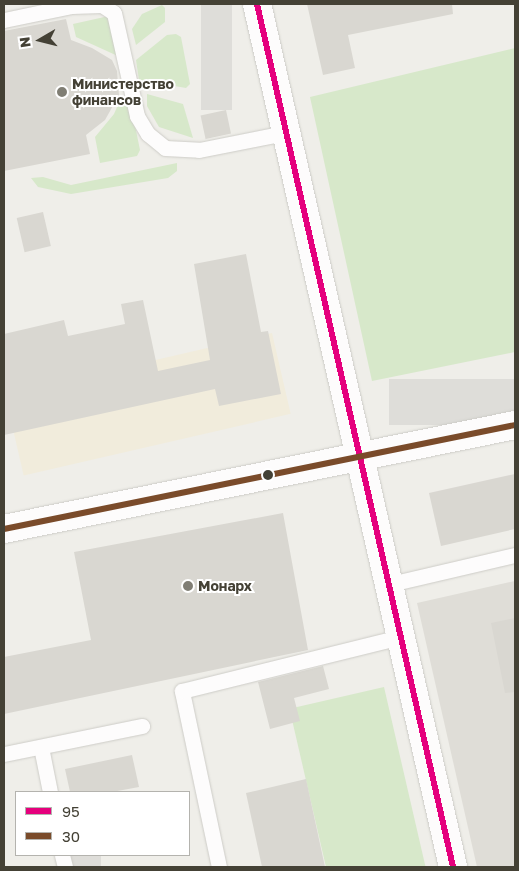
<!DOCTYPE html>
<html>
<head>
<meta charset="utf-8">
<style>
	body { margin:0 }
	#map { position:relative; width:519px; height:871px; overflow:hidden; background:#efeee9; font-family:"Golos Text",sans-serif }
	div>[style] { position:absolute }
	.commercial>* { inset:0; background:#f1ecdc; transform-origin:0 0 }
	.industrial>* { inset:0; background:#dfddd7 }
	.green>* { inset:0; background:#d7e8ca; transform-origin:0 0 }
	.parking>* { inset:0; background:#deddd9; transform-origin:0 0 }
	.building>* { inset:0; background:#d9d7d1; transform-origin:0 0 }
	.roads { filter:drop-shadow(0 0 1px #cdccc7) drop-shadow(0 0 1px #cdccc7) }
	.service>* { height:15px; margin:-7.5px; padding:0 7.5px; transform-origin:7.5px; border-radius:7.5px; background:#fdfcfc }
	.minor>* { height:28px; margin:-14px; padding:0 14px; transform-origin:14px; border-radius:14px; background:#fdfcfc }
	.bus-1>* { height:6px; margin:-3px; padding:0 3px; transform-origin:3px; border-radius:3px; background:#e5007d }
	.bus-2>* { height:6px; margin:-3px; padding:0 3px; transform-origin:3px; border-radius:3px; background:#7a4b2a }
	.dots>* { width:14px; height:14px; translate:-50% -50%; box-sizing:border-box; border:2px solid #fff; border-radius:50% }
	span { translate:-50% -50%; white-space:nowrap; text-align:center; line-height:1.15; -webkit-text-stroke:4px #fff; paint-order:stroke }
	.poi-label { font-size:14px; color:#444135; font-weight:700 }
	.left { translate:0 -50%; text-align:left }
	.frame { position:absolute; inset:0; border:5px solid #444135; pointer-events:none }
	.legend { position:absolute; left:15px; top:791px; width:175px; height:65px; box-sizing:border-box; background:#fff; border:1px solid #b4b3ae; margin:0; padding:6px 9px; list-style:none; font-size:15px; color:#444135 }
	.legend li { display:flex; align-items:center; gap:10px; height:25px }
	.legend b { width:25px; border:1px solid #b4b3ae }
	.north { position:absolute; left:15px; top:15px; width:50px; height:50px; -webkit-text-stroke:4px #fff; paint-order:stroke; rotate:262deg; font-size:14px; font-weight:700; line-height:20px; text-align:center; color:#444135 }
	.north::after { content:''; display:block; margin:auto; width:18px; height:22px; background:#444135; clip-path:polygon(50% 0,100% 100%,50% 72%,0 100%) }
</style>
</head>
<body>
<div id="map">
	<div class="commercial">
		<div style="left:272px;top:333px;width:83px;height:274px;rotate:77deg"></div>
	</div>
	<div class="industrial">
		<div style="clip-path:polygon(515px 581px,515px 867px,477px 867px,417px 603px)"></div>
	</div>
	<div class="green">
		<div style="clip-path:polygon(162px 5px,165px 8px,165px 22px,136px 45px,132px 29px,142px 14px)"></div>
		<div style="clip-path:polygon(109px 16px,120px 57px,76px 37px,73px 24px)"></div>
		<div style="clip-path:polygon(176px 34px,181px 37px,190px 84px,186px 88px,139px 80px,136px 60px,167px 35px)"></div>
		<div style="clip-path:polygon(515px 48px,515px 352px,372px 381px,310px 97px)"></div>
		<div style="clip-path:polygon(147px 94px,183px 104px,193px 138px,159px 127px,147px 106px)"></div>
		<div style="clip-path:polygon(129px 96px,140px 150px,137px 156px,100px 163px,95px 137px,114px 114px,121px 98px)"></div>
		<div style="clip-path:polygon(177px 163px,177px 171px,168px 178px,71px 194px,38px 187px,31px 178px,43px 177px,71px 185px)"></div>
		<div style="left:384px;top:687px;width:184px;height:97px;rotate:77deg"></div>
	</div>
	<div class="parking">
		<div style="left:201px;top:4px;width:31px;height:106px"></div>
		<div style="left:515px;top:379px;width:46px;height:126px;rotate:90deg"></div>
		<div style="left:66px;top:855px;width:35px;height:12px"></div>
	</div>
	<div class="building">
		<div style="clip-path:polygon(307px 4px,452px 4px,453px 14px,348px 35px,355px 68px,323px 75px)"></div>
		<div style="clip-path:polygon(66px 19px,71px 40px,92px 48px,112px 60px,117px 71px,119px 95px,105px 120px,86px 135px,90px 154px,4px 171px,4px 31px)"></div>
		<div style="left:226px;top:110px;width:24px;height:26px;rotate:78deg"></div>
		<div style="left:43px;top:212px;width:35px;height:27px;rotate:77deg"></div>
		<div style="clip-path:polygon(246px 254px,261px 332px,268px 331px,281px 394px,219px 406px,215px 389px,4px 435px,4px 334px,64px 320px,68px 336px,125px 324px,121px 304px,143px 300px,158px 371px,210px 360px,194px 264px)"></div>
		<div style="clip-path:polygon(515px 474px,515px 529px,441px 546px,429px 493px)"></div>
		<div style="clip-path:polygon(283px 513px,308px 650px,4px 714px,4px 657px,91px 640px,74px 552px)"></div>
		<div style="clip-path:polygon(515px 618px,515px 692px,505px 693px,491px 623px)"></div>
		<div style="clip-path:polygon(323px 666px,329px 689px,294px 698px,300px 721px,270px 729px,258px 682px)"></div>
		<div style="clip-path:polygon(132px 755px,139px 787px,112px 792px,70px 792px,65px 769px)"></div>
		<div style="clip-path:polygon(306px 779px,325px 867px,262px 867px,246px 793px)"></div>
	</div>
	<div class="roads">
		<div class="service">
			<div style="left:4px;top:20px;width:68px;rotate:-11.8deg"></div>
			<div style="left:71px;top:6px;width:31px;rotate:-2deg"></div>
			<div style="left:102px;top:5px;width:14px;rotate:34deg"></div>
			<div style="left:114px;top:13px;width:106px;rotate:77.4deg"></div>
			<div style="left:137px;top:116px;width:21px;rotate:59deg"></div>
			<div style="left:148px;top:134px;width:22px;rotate:39deg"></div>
			<div style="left:165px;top:148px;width:34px;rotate:3deg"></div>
			<div style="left:199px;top:150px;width:88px;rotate:-11.2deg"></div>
			<div style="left:390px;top:584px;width:128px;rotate:-13.1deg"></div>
			<div style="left:41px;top:747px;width:46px;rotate:78.7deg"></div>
			<div style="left:4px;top:754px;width:141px;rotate:-11.5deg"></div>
			<div style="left:62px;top:855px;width:12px;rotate:76deg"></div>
			<div style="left:219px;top:867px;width:180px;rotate:-101.9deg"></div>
			<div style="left:182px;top:691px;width:225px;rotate:-13.9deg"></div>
		</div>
		<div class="minor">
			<div style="left:257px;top:4px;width:885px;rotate:77.2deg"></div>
			<div style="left:4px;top:529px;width:521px;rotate:-11.5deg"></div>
		</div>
	</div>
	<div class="bus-1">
		<div style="left:257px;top:4px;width:885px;rotate:77.2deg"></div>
	</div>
	<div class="bus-2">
		<div style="left:4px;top:529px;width:521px;rotate:-11.5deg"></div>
	</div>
	<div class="dots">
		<div style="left:62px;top:92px;background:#807e74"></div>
		<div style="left:268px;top:475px;background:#444135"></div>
		<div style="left:188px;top:586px;background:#807e74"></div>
	</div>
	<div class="poi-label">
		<span class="left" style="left:72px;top:92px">Министерство<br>финансов</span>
		<span class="left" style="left:198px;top:586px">Монарх</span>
	</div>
	<div class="frame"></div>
	<ul class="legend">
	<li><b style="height:6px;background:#e5007d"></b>95</li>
	<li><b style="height:6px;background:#7a4b2a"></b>30</li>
	</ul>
	<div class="north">N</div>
</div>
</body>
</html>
